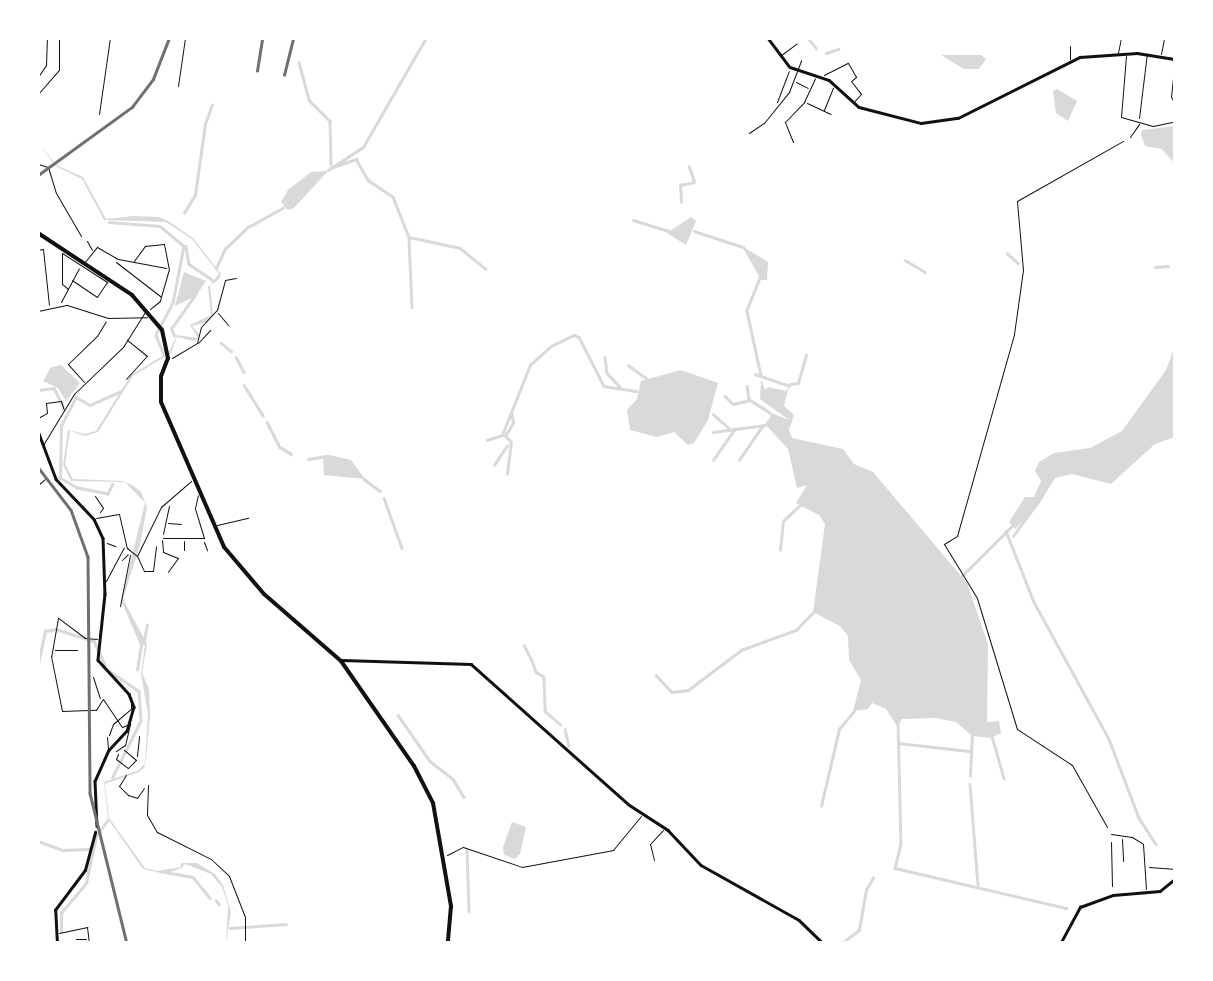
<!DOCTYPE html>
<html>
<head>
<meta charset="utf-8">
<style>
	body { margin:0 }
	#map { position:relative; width:1213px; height:981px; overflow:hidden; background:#fff; font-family:"Source Serif 4",serif }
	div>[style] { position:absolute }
	.water>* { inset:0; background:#d9d9d9 }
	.stream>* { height:2.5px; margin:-1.25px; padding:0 1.25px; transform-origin:1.25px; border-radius:1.25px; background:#d9d9d9 }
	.path>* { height:1px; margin:-0.5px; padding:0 0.5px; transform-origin:0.5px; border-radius:0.5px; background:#111 }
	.service>* { height:1px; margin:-0.5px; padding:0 0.5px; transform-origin:0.5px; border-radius:0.5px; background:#111 }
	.minor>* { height:1px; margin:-0.5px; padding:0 0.5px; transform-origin:0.5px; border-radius:0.5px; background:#111 }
	.tertiary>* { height:2.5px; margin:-1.25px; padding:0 1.25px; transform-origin:1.25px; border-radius:1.25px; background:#111 }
	.primary>* { height:4px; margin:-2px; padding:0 2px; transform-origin:2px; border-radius:2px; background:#111 }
	.rail>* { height:2.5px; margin:-1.25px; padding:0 1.25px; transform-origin:1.25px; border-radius:1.25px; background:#707070 }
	span { translate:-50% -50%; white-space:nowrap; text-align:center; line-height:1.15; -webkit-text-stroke:8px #fff; paint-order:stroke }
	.frame { position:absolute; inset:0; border:40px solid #fff; pointer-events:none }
</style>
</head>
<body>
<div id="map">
	<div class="water">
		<div style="clip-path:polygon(941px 55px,981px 55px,986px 59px,979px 69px,964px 69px)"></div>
		<div style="clip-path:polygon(1057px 89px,1077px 101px,1068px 121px,1056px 113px,1053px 91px)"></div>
		<div style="clip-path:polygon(1175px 126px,1176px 126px,1175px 164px,1162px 149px,1145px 146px,1141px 135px,1142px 130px)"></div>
		<div style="clip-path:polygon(38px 144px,58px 166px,83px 177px,106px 219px,133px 216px,159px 217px,168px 221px,193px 238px,221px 274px,219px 279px,210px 285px,213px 315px,207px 322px,192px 326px,199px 334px,198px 339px,194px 341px,177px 337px,171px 353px,133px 376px,98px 432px,85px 436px,70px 431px,65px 464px,73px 479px,123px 481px,132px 485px,141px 492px,147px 507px,140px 545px,123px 599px,147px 644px,142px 673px,149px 689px,150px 716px,146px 760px,144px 768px,139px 772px,105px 784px,109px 818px,145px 868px,157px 871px,181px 867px,181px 863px,197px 863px,215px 874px,223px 885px,231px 912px,226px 943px,228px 905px,222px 887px,211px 874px,185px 864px,182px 868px,165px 874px,143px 869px,108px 819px,104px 782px,139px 770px,145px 763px,148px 714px,141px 674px,145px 644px,141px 647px,121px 600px,145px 503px,125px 482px,71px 481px,63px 465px,68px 430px,85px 434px,96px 431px,131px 375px,169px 352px,177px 335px,198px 338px,190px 325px,211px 315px,208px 287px,219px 274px,192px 239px,166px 222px,104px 220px,82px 179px,57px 167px)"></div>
		<div style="clip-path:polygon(328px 171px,294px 208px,288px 210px,281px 202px,288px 190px,311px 172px)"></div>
		<div style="clip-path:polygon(691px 217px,696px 221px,686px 245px,667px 233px)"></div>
		<div style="clip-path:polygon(742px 246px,768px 262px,767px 280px,761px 280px)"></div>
		<div style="clip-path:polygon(184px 272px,206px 281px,196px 296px,175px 306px)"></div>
		<div style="clip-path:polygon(1175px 346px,1175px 437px,1155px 444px,1111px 484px,1072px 474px,1055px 478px,1038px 506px,1015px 529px,1009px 522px,1025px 497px,1034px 497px,1041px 481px,1035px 471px,1039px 462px,1054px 453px,1090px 448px,1122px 431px,1166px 370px)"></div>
		<div style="clip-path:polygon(61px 365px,80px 383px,66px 401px,58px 388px,43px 381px,51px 367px)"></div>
		<div style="clip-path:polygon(681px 370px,718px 383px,708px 420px,694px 443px,688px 445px,674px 432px,657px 437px,630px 430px,627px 410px,637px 399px,641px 381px)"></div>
		<div style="clip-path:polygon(761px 379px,765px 390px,768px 387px,786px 391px,789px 386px,784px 406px,794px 415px,789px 430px,792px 438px,843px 449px,854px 464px,873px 472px,967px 583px,988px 644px,987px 722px,999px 721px,1001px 733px,990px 738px,972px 736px,956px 722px,935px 718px,902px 719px,897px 726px,886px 709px,872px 703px,868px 709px,853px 711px,861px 680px,849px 660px,848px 636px,840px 626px,813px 612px,825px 524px,819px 515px,796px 503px,807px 485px,797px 488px,788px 449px,765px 424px,771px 416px,766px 411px,789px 420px,760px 399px)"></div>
		<div style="clip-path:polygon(329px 455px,351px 460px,365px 479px,324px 475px,323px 459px)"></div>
		<div style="clip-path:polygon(512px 822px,526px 827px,520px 854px,515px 859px,504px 855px,503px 847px)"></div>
	</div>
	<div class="stream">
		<div style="left:808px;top:38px;width:13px;rotate:51deg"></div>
		<div style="left:826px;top:53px;width:13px;rotate:-18deg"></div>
		<div style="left:299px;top:62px;width:39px;rotate:75deg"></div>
		<div style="left:309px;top:100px;width:30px;rotate:45deg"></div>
		<div style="left:330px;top:121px;width:43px;rotate:88.7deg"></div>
		<div style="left:330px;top:168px;width:28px;rotate:-19deg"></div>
		<div style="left:356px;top:159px;width:24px;rotate:60deg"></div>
		<div style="left:368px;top:180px;width:30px;rotate:34deg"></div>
		<div style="left:393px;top:197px;width:43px;rotate:68.2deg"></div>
		<div style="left:409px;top:237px;width:52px;rotate:12.2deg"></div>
		<div style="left:460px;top:248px;width:33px;rotate:39deg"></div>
		<div style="left:328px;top:170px;width:42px;rotate:-33.3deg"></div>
		<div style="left:363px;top:147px;width:126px;rotate:-60deg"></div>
		<div style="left:681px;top:202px;width:17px;rotate:-93deg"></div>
		<div style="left:680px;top:185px;width:14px;rotate:-12deg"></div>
		<div style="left:694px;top:182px;width:16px;rotate:-108deg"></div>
		<div style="left:184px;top:213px;width:21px;rotate:-59deg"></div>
		<div style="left:195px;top:195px;width:72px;rotate:-82deg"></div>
		<div style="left:205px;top:124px;width:20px;rotate:-70deg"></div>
		<div style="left:633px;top:220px;width:38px;rotate:17deg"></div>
		<div style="left:109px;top:222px;width:51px;rotate:4.5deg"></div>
		<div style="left:160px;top:226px;width:31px;rotate:40deg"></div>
		<div style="left:184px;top:246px;width:58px;rotate:100.9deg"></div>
		<div style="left:173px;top:303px;width:36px;rotate:118deg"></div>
		<div style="left:156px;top:335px;width:22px;rotate:68deg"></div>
		<div style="left:250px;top:226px;width:38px;rotate:-29deg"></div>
		<div style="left:694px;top:231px;width:52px;rotate:18.1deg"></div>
		<div style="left:409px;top:239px;width:68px;rotate:87.5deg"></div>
		<div style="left:186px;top:246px;width:18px;rotate:81deg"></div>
		<div style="left:189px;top:264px;width:30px;rotate:34deg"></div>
		<div style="left:1007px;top:253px;width:15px;rotate:42deg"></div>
		<div style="left:905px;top:260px;width:23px;rotate:31deg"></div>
		<div style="left:1155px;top:267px;width:13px;rotate:-4deg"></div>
		<div style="left:216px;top:268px;width:21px;rotate:-65deg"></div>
		<div style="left:225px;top:249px;width:32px;rotate:-44deg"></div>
		<div style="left:760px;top:278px;width:35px;rotate:112deg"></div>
		<div style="left:747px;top:311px;width:66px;rotate:77.8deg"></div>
		<div style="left:174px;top:336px;width:8px;rotate:-113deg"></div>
		<div style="left:171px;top:329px;width:42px;rotate:-54.8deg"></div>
		<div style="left:221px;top:343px;width:13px;rotate:39deg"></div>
		<div style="left:236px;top:357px;width:17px;rotate:62deg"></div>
		<div style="left:605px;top:357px;width:16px;rotate:83deg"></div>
		<div style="left:607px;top:373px;width:21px;rotate:47deg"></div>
		<div style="left:628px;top:365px;width:24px;rotate:36deg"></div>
		<div style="left:755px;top:374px;width:36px;rotate:19deg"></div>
		<div style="left:790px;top:384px;width:8px;rotate:-7deg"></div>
		<div style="left:798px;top:383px;width:29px;rotate:-74deg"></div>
		<div style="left:244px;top:385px;width:36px;rotate:58deg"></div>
		<div style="left:747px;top:386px;width:13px;rotate:81deg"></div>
		<div style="left:38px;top:390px;width:16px;rotate:-7deg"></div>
		<div style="left:54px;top:388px;width:20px;rotate:63deg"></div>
		<div style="left:725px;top:396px;width:11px;rotate:45deg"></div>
		<div style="left:733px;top:404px;width:17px;rotate:-13deg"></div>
		<div style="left:750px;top:400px;width:22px;rotate:32deg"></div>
		<div style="left:713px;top:414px;width:21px;rotate:41deg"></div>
		<div style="left:267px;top:422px;width:28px;rotate:63deg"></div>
		<div style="left:280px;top:447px;width:13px;rotate:32deg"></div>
		<div style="left:713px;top:432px;width:52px;rotate:-7.7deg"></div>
		<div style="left:487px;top:440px;width:16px;rotate:-18deg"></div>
		<div style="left:502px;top:435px;width:75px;rotate:-68.2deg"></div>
		<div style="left:530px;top:365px;width:28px;rotate:-42deg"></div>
		<div style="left:551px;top:346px;width:25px;rotate:-26deg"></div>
		<div style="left:574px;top:335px;width:5px;rotate:22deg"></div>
		<div style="left:579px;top:337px;width:55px;rotate:63deg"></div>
		<div style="left:604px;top:386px;width:33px;rotate:9deg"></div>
		<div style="left:308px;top:459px;width:20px;rotate:-9deg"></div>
		<div style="left:713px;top:460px;width:38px;rotate:-55deg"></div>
		<div style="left:739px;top:460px;width:42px;rotate:-55.6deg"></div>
		<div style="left:494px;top:465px;width:23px;rotate:-56deg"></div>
		<div style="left:507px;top:474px;width:32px;rotate:-83deg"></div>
		<div style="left:511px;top:442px;width:8px;rotate:-135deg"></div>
		<div style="left:505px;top:436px;width:15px;rotate:-58deg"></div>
		<div style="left:513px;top:423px;width:11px;rotate:-100deg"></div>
		<div style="left:364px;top:479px;width:20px;rotate:37deg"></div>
		<div style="left:113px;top:484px;width:11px;rotate:117deg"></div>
		<div style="left:108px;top:494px;width:32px;rotate:-169deg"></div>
		<div style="left:77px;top:488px;width:20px;rotate:-150deg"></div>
		<div style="left:60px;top:478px;width:52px;rotate:-88.9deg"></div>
		<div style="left:61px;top:426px;width:33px;rotate:-63deg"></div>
		<div style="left:76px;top:397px;width:16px;rotate:30deg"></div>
		<div style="left:90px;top:405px;width:34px;rotate:-24deg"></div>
		<div style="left:384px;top:498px;width:53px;rotate:70.2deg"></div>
		<div style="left:1006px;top:531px;width:76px;rotate:68.5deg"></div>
		<div style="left:1034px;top:602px;width:156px;rotate:61.3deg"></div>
		<div style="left:1109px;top:739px;width:85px;rotate:69.2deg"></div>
		<div style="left:1139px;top:818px;width:31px;rotate:57deg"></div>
		<div style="left:1013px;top:536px;width:41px;rotate:-54deg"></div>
		<div style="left:780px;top:550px;width:29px;rotate:-84deg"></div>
		<div style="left:783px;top:521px;width:23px;rotate:-43deg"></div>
		<div style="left:962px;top:576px;width:72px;rotate:-45deg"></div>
		<div style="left:144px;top:640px;width:15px;rotate:-79deg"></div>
		<div style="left:524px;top:645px;width:13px;rotate:63deg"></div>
		<div style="left:531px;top:658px;width:15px;rotate:70deg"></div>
		<div style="left:536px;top:672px;width:8px;rotate:30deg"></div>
		<div style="left:38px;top:664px;width:34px;rotate:-78deg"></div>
		<div style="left:45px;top:631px;width:11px;rotate:-10deg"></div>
		<div style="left:56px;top:629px;width:40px;rotate:18deg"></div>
		<div style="left:94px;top:641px;width:26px;rotate:65deg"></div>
		<div style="left:137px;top:670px;width:26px;rotate:-81deg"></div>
		<div style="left:110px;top:671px;width:35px;rotate:35deg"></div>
		<div style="left:139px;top:691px;width:30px;rotate:86deg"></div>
		<div style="left:141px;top:721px;width:63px;rotate:116.6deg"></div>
		<div style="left:656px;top:675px;width:23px;rotate:47deg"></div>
		<div style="left:672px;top:692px;width:16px;rotate:-7deg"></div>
		<div style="left:688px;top:690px;width:66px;rotate:-37deg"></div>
		<div style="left:741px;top:650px;width:59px;rotate:-20deg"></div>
		<div style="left:796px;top:630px;width:29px;rotate:-46deg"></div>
		<div style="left:544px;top:678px;width:33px;rotate:88deg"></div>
		<div style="left:545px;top:711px;width:20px;rotate:41deg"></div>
		<div style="left:398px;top:715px;width:56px;rotate:55.2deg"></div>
		<div style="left:430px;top:761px;width:29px;rotate:38deg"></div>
		<div style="left:453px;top:779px;width:21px;rotate:59deg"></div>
		<div style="left:898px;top:722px;width:122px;rotate:88.6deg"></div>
		<div style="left:901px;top:844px;width:25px;rotate:104deg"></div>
		<div style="left:895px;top:868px;width:176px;rotate:13.2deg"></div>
		<div style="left:565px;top:729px;width:17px;rotate:77deg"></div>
		<div style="left:992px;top:736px;width:44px;rotate:74.1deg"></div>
		<div style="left:898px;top:743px;width:71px;rotate:6.4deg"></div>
		<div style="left:970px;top:776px;width:42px;rotate:-87.3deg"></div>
		<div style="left:970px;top:784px;width:101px;rotate:85.5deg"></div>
		<div style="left:821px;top:806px;width:79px;rotate:-76.8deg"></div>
		<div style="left:839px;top:729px;width:23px;rotate:-50deg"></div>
		<div style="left:38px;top:841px;width:27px;rotate:20deg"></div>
		<div style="left:63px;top:850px;width:26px;rotate:-2deg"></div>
		<div style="left:467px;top:850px;width:61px;rotate:88.1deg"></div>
		<div style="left:165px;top:872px;width:28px;rotate:10deg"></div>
		<div style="left:193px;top:877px;width:27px;rotate:51deg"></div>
		<div style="left:216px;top:900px;width:5px;rotate:53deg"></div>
		<div style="left:230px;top:928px;width:56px;rotate:-4.1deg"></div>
		<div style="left:61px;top:932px;width:19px;rotate:-90deg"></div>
		<div style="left:61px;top:913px;width:39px;rotate:-50deg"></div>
		<div style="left:86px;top:883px;width:48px;rotate:-78deg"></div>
		<div style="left:96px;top:836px;width:19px;rotate:-54deg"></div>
		<div style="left:841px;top:944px;width:23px;rotate:-38deg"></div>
		<div style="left:859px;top:930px;width:41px;rotate:-80.1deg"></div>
		<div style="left:866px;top:890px;width:14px;rotate:-60deg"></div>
	</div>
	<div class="path">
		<div style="left:38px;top:94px;width:32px;rotate:-49deg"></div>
		<div style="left:59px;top:70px;width:32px;rotate:-90deg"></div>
		<div style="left:38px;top:164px;width:10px;rotate:17deg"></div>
		<div style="left:48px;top:167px;width:27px;rotate:73deg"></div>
		<div style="left:56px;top:193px;width:50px;rotate:59.8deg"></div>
		<div style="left:126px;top:775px;width:13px;rotate:122deg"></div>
		<div style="left:119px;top:786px;width:13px;rotate:45deg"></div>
		<div style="left:128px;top:795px;width:9px;rotate:18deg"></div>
		<div style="left:137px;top:798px;width:12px;rotate:-55deg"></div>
		<div style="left:148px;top:785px;width:30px;rotate:92deg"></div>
		<div style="left:147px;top:815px;width:20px;rotate:60deg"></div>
		<div style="left:157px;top:832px;width:60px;rotate:26.6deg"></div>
		<div style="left:211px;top:859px;width:25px;rotate:43deg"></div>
		<div style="left:229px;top:876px;width:44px;rotate:68.7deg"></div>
		<div style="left:245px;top:917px;width:27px;rotate:90deg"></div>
		<div style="left:1107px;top:827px;width:71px;rotate:-119.4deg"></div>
		<div style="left:1072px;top:765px;width:66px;rotate:-146.8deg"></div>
		<div style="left:1017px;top:729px;width:137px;rotate:-107deg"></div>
		<div style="left:977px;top:598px;width:63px;rotate:-121.4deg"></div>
		<div style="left:944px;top:544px;width:15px;rotate:-32deg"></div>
		<div style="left:957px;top:536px;width:210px;rotate:-74.2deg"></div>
		<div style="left:1014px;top:334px;width:65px;rotate:-82deg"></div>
		<div style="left:1023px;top:270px;width:69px;rotate:-95deg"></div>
		<div style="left:1017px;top:201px;width:122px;rotate:-29.5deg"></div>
		<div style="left:1111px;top:842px;width:44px;rotate:88.7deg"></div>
	</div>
	<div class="service">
		<div style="left:1130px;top:137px;width:16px;rotate:-55deg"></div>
		<div style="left:87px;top:241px;width:10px;rotate:61deg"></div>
	</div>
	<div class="minor">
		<div style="left:1070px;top:46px;width:13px;rotate:90deg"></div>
		<div style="left:1118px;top:53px;width:15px;rotate:-79deg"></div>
		<div style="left:1161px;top:54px;width:16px;rotate:-79deg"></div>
		<div style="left:780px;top:56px;width:21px;rotate:-37deg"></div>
		<div style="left:1126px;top:56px;width:61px;rotate:94.7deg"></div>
		<div style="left:1121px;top:117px;width:33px;rotate:16deg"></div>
		<div style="left:1153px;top:126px;width:24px;rotate:-12deg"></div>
		<div style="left:1175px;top:59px;width:38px;rotate:96deg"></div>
		<div style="left:1171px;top:97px;width:9px;rotate:58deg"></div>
		<div style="left:824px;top:75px;width:27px;rotate:-27deg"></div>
		<div style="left:848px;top:63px;width:16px;rotate:60deg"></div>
		<div style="left:856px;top:77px;width:6px;rotate:141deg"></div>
		<div style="left:851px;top:81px;width:16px;rotate:52deg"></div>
		<div style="left:861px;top:94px;width:12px;rotate:132deg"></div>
		<div style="left:38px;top:77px;width:14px;rotate:-56deg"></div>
		<div style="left:46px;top:65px;width:27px;rotate:-88deg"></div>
		<div style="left:796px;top:82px;width:13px;rotate:27deg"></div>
		<div style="left:178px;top:86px;width:49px;rotate:-81.7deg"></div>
		<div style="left:777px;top:102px;width:33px;rotate:-69deg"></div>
		<div style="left:807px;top:103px;width:26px;rotate:25deg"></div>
		<div style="left:824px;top:110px;width:24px;rotate:-68deg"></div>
		<div style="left:99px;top:114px;width:77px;rotate:-81.8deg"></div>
		<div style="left:1139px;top:118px;width:65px;rotate:-83deg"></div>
		<div style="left:749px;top:133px;width:18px;rotate:-34deg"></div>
		<div style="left:764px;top:123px;width:40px;rotate:-51deg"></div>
		<div style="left:789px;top:92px;width:34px;rotate:-69deg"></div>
		<div style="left:793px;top:142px;width:22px;rotate:-112deg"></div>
		<div style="left:785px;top:122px;width:28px;rotate:-46deg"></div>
		<div style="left:804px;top:102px;width:26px;rotate:-65deg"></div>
		<div style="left:38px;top:250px;width:5px;rotate:-11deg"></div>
		<div style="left:43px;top:249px;width:56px;rotate:83.9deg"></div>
		<div style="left:134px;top:261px;width:19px;rotate:-54deg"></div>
		<div style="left:145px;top:246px;width:19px;rotate:-6deg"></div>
		<div style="left:164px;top:244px;width:25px;rotate:79deg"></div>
		<div style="left:169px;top:269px;width:33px;rotate:106deg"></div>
		<div style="left:160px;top:301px;width:13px;rotate:141deg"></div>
		<div style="left:116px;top:262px;width:56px;rotate:37.7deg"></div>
		<div style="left:84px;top:263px;width:21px;rotate:-51deg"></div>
		<div style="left:97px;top:247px;width:24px;rotate:30deg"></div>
		<div style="left:118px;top:259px;width:49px;rotate:10.6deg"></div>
		<div style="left:68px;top:289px;width:8px;rotate:-140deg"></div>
		<div style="left:62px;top:284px;width:31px;rotate:-90deg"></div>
		<div style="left:62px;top:253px;width:54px;rotate:32.8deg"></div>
		<div style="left:107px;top:282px;width:18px;rotate:124deg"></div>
		<div style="left:97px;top:297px;width:30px;rotate:-146deg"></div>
		<div style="left:61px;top:302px;width:38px;rotate:-62deg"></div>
		<div style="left:38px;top:311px;width:30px;rotate:-12deg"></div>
		<div style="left:67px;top:305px;width:43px;rotate:17.6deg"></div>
		<div style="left:108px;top:318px;width:39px;rotate:-1deg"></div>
		<div style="left:218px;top:313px;width:16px;rotate:50deg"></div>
		<div style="left:198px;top:343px;width:18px;rotate:-47deg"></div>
		<div style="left:172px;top:358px;width:29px;rotate:-31deg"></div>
		<div style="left:197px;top:343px;width:16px;rotate:-76deg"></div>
		<div style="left:201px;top:327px;width:23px;rotate:-47deg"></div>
		<div style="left:217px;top:310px;width:31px;rotate:-75deg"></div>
		<div style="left:225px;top:280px;width:11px;rotate:-10deg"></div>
		<div style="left:126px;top:379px;width:31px;rotate:-48deg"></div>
		<div style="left:147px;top:356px;width:26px;rotate:-141deg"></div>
		<div style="left:84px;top:382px;width:24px;rotate:-132deg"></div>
		<div style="left:68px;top:364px;width:40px;rotate:-44deg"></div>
		<div style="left:97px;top:336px;width:17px;rotate:-59deg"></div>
		<div style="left:38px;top:418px;width:10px;rotate:-29deg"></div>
		<div style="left:47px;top:413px;width:10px;rotate:-96deg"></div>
		<div style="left:46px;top:403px;width:15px;rotate:-8deg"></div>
		<div style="left:61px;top:401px;width:9px;rotate:72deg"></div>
		<div style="left:43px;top:445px;width:60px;rotate:-58.7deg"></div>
		<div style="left:74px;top:394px;width:68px;rotate:-43.8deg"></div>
		<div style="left:123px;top:347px;width:41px;rotate:-57.8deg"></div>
		<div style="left:38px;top:485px;width:9px;rotate:-41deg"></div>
		<div style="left:95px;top:496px;width:14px;rotate:56deg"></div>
		<div style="left:103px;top:508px;width:5px;rotate:127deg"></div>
		<div style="left:96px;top:518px;width:23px;rotate:-10deg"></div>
		<div style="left:119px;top:514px;width:35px;rotate:77deg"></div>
		<div style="left:127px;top:548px;width:13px;rotate:39deg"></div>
		<div style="left:137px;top:556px;width:55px;rotate:-63.9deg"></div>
		<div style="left:161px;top:507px;width:40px;rotate:-41deg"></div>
		<div style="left:168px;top:523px;width:13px;rotate:4deg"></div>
		<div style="left:217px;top:525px;width:32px;rotate:-13deg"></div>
		<div style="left:163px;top:534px;width:29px;rotate:-78deg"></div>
		<div style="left:163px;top:538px;width:41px"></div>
		<div style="left:204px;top:538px;width:31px;rotate:-107deg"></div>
		<div style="left:195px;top:508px;width:13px;rotate:-77deg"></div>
		<div style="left:162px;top:540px;width:12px;rotate:85deg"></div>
		<div style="left:163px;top:552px;width:16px;rotate:22deg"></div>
		<div style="left:178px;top:558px;width:17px;rotate:126deg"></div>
		<div style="left:184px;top:541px;width:9px;rotate:90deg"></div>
		<div style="left:204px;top:542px;width:9px;rotate:69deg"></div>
		<div style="left:107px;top:543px;width:9px;rotate:21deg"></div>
		<div style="left:137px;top:556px;width:17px;rotate:65deg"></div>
		<div style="left:144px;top:571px;width:9px"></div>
		<div style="left:153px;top:571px;width:25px;rotate:-83deg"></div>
		<div style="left:122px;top:560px;width:8px;rotate:-45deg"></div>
		<div style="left:106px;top:581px;width:38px;rotate:-62deg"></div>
		<div style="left:120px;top:606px;width:52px;rotate:-78.9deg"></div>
		<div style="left:97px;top:639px;width:12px;rotate:-175deg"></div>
		<div style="left:85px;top:638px;width:34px;rotate:-143deg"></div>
		<div style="left:58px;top:618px;width:39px;rotate:100deg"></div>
		<div style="left:51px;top:656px;width:56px;rotate:78.7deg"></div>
		<div style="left:62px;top:711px;width:34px;rotate:-2deg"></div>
		<div style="left:96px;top:710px;width:13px;rotate:-58deg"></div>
		<div style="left:103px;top:699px;width:34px;rotate:56deg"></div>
		<div style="left:122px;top:727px;width:9px;rotate:-21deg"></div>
		<div style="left:130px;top:724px;width:22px;rotate:103deg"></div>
		<div style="left:125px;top:745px;width:11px;rotate:146deg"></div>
		<div style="left:55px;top:650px;width:22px"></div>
		<div style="left:93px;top:677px;width:22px;rotate:72deg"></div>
		<div style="left:109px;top:735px;width:12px;rotate:-70deg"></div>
		<div style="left:113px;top:724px;width:23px;rotate:-40deg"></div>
		<div style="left:131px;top:709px;width:8px;rotate:-90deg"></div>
		<div style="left:107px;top:737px;width:12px;rotate:85deg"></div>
		<div style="left:118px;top:754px;width:5px;rotate:112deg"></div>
		<div style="left:116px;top:759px;width:15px;rotate:37deg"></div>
		<div style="left:128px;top:768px;width:11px;rotate:-45deg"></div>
		<div style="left:136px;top:760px;width:16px;rotate:-140deg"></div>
		<div style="left:137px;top:756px;width:20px;rotate:-84deg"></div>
		<div style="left:1111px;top:834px;width:21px;rotate:8deg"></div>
		<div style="left:1132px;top:837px;width:13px;rotate:32deg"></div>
		<div style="left:1143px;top:844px;width:45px;rotate:86.2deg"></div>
		<div style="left:1122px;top:839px;width:22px;rotate:87deg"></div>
		<div style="left:447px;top:855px;width:18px;rotate:-27deg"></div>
		<div style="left:463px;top:847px;width:62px;rotate:18.7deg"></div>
		<div style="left:522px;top:867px;width:93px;rotate:-10.6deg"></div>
		<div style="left:613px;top:850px;width:44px;rotate:-50.5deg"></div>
		<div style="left:654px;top:860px;width:16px;rotate:-104deg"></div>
		<div style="left:650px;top:844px;width:19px;rotate:-47deg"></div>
		<div style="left:1149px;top:867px;width:27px;rotate:4deg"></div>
		<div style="left:59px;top:933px;width:29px;rotate:-12deg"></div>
		<div style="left:87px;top:927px;width:17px;rotate:83deg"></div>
		<div style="left:76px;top:939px;width:10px"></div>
	</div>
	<div class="tertiary">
		<div style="left:768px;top:38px;width:36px;rotate:53deg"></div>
		<div style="left:790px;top:67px;width:41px;rotate:18.4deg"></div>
		<div style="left:829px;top:80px;width:40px;rotate:42deg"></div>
		<div style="left:859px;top:107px;width:64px;rotate:14.5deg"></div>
		<div style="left:921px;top:123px;width:37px;rotate:-8deg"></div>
		<div style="left:958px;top:118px;width:136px;rotate:-26.6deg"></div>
		<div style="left:1080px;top:57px;width:57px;rotate:-4deg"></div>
		<div style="left:1137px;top:53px;width:39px;rotate:9deg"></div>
		<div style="left:38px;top:431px;width:51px;rotate:69.4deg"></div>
		<div style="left:56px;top:479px;width:55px;rotate:46.5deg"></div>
		<div style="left:94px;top:519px;width:21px;rotate:65deg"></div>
		<div style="left:103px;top:538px;width:56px;rotate:88deg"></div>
		<div style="left:105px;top:594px;width:66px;rotate:96.1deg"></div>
		<div style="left:98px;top:660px;width:46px;rotate:47.6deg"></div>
		<div style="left:129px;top:694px;width:14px;rotate:69deg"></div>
		<div style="left:134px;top:707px;width:25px;rotate:106deg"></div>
		<div style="left:127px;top:731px;width:26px;rotate:133deg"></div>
		<div style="left:109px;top:750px;width:34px;rotate:114deg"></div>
		<div style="left:95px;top:781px;width:45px;rotate:87.5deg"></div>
		<div style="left:342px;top:660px;width:129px;rotate:1.8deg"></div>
		<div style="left:471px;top:664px;width:210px;rotate:41.7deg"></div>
		<div style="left:628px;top:804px;width:48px;rotate:33deg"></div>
		<div style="left:668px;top:830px;width:48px;rotate:46.7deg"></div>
		<div style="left:701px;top:865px;width:112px;rotate:29.3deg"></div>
		<div style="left:799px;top:920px;width:35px;rotate:44deg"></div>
		<div style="left:57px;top:944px;width:34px;rotate:-93deg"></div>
		<div style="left:55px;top:910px;width:50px;rotate:-53.1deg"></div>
		<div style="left:85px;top:870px;width:39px;rotate:-75deg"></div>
		<div style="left:1060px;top:944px;width:42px;rotate:-61.6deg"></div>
		<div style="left:1080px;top:907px;width:35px;rotate:-20deg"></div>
		<div style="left:1113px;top:895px;width:47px;rotate:-4.9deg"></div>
		<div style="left:1160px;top:891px;width:21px;rotate:-39deg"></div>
	</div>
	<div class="primary">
		<div style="left:38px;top:233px;width:113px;rotate:33.4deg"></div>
		<div style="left:132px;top:295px;width:46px;rotate:49.4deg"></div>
		<div style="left:162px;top:330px;width:29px;rotate:78deg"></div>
		<div style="left:168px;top:358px;width:19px;rotate:111deg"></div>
		<div style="left:161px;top:376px;width:26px;rotate:90deg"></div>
		<div style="left:161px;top:402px;width:158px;rotate:66.5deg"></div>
		<div style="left:224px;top:547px;width:62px;rotate:49.6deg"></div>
		<div style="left:264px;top:594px;width:102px;rotate:41deg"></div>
		<div style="left:341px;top:661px;width:128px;rotate:55.2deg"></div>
		<div style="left:414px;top:766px;width:42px;rotate:62.8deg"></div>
		<div style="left:433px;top:803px;width:105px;rotate:80.1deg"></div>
		<div style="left:451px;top:906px;width:38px;rotate:95deg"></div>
	</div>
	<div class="rail">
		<div style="left:257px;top:71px;width:33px;rotate:-81deg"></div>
		<div style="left:284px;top:75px;width:38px;rotate:-76deg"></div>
		<div style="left:38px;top:175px;width:116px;rotate:-35.9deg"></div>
		<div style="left:132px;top:107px;width:35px;rotate:-53deg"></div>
		<div style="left:153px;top:79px;width:44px;rotate:-68.7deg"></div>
		<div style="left:38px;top:467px;width:54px;rotate:52.5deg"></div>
		<div style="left:71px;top:510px;width:50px;rotate:70.1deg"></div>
		<div style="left:88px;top:557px;width:236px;rotate:89.5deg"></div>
		<div style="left:90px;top:793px;width:155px;rotate:76.2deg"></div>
	</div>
	<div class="frame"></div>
</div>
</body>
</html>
